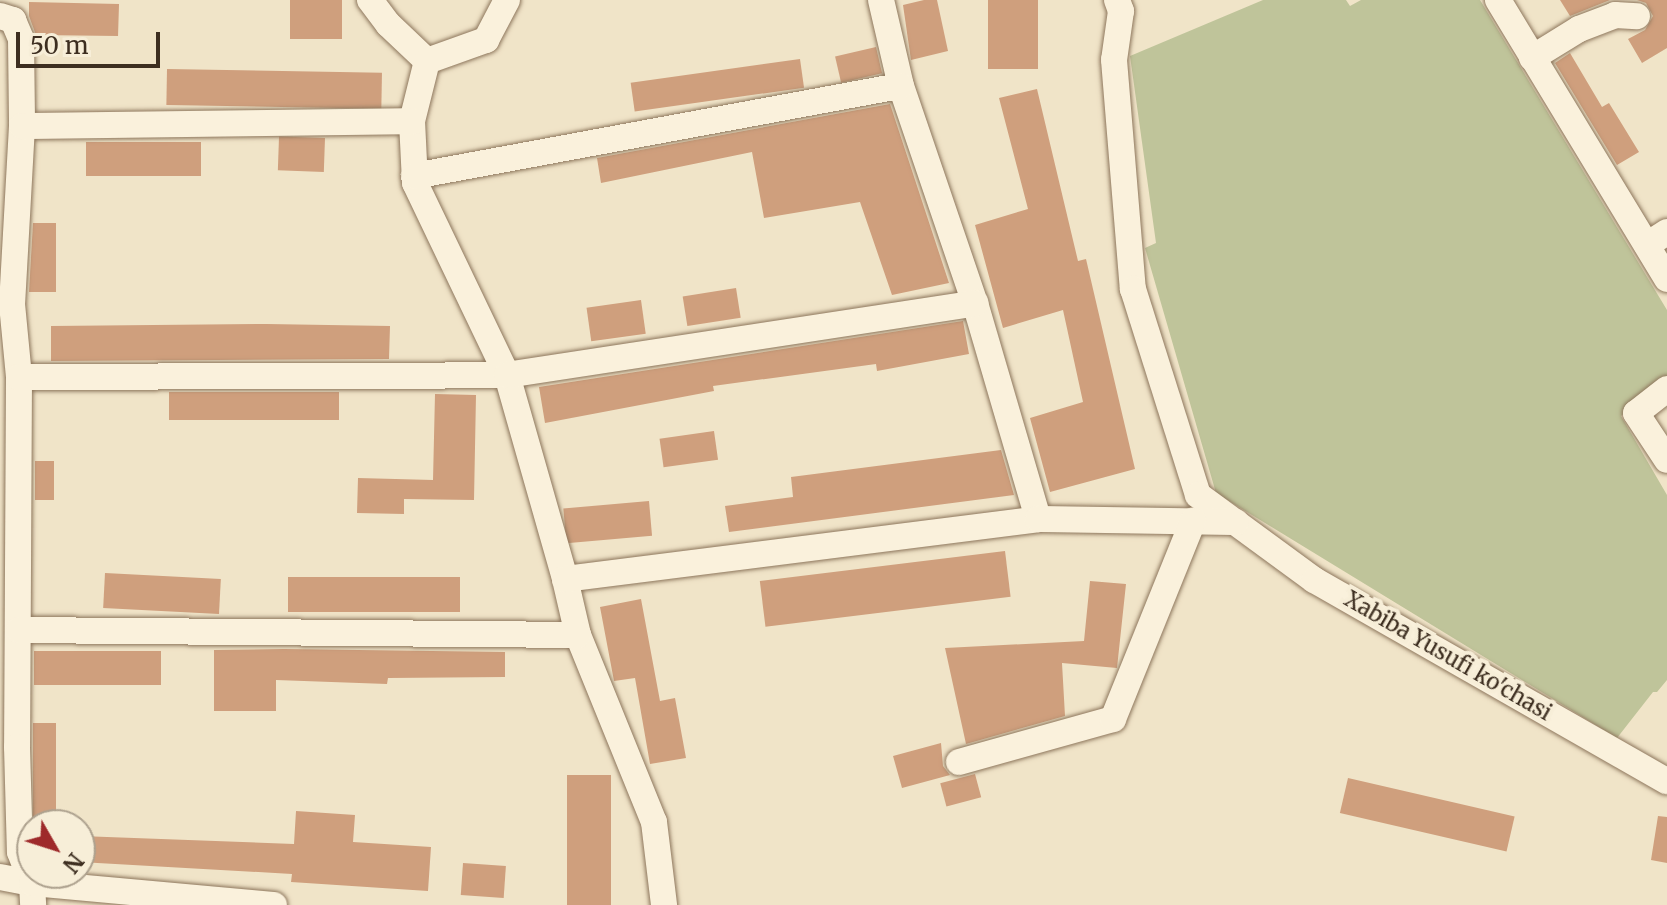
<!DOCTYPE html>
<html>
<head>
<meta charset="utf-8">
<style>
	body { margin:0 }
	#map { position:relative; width:1667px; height:905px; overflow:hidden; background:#f0e4c8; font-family:Merriweather,serif }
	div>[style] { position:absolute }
	.cemetery>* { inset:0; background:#bfc49a }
	.building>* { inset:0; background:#cf9f7d; transform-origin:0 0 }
	.roads { filter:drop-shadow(0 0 2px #8d765c) drop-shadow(0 0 2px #8d765c) }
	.minor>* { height:26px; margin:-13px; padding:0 13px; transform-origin:13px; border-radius:13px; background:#faf1dc }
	span { translate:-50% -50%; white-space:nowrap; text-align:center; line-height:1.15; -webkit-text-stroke:8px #f7eed8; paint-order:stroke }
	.street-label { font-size:22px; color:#3d2e20 }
	.north { position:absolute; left:16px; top:809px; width:80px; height:80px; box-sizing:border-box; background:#f7eed8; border:2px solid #ada18e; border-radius:50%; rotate:129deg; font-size:22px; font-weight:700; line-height:32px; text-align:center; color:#3d2e20 }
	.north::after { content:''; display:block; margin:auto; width:28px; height:36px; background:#9e2a2b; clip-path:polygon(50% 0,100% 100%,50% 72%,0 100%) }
	.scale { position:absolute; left:16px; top:32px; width:144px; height:36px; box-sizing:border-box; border:4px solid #3d2e20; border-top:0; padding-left:10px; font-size:24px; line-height:28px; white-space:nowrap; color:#3d2e20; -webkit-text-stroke:6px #f7eed8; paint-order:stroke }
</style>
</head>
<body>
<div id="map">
	<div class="cemetery">
		<div style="clip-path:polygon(1263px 0,1346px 0,1350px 6px,1361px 0,1480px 0,1667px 310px,1667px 379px,1621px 416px,1667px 495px,1667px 680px,1657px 692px,1653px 692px,1617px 738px,1216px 493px,1145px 248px,1156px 243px,1130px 56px)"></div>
	</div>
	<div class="building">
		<div style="left:290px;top:0;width:52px;height:39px"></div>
		<div style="clip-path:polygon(924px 0,937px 0,948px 51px,911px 60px,903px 5px)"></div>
		<div style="left:988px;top:0;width:50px;height:69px"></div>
		<div style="clip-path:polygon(1560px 0,1610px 0,1570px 16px)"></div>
		<div style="clip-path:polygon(1637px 0,1667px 0,1667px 48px,1642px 63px,1628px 39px,1645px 30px,1653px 16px,1646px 3px)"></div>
		<div style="clip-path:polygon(29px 2px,119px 4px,118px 36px,36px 35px,29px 16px)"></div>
		<div style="left:876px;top:47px;width:27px;height:42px;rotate:77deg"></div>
		<div style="clip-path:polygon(1570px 53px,1602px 107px,1609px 103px,1639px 152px,1617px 165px,1555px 63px)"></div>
		<div style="left:800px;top:59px;width:29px;height:171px;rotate:82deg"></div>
		<div style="left:167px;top:69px;width:215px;height:36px;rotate:1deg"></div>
		<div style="clip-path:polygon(1037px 89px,1078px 261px,1086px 259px,1135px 469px,1050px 492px,1030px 418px,1083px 402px,1063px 310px,1003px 328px,975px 225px,1028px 209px,999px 98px)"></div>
		<div style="clip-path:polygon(890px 104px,949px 283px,892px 295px,860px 202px,764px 218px,752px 152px,601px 183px,597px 158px)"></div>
		<div style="left:325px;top:138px;width:34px;height:46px;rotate:92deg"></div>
		<div style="left:201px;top:142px;width:34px;height:115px;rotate:90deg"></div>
		<div style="clip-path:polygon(33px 223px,56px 223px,56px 292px,29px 292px)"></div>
		<div style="left:736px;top:288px;width:30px;height:54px;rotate:81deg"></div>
		<div style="left:641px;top:300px;width:34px;height:55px;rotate:82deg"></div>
		<div style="clip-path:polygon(963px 321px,969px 354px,877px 371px,876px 364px,713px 386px,714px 391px,545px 423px,539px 387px)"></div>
		<div style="clip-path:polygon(267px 324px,390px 326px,389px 359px,51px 361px,51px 326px)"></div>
		<div style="left:169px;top:392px;width:170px;height:28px"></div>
		<div style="clip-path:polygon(435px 394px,476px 395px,474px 500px,404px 499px,404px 514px,357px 513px,358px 478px,433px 480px)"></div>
		<div style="left:714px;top:431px;width:29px;height:55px;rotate:82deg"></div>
		<div style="clip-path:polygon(1001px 450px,1014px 495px,729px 532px,725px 506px,793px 497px,791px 477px)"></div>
		<div style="left:35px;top:461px;width:19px;height:39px"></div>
		<div style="left:649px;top:501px;width:35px;height:86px;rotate:85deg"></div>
		<div style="left:1005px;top:551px;width:46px;height:247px;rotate:83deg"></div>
		<div style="left:105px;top:573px;width:116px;height:35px;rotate:3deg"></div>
		<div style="left:288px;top:577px;width:172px;height:35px"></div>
		<div style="clip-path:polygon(1090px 581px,1126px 584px,1117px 668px,1062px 663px,1065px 716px,966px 744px,945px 648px,1084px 641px)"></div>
		<div style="clip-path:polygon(641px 599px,660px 701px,675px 698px,686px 758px,650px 764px,635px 678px,614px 681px,600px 607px)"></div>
		<div style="clip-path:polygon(284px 649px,505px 652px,505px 677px,388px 678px,387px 684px,276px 680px,276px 711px,214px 711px,214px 650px)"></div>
		<div style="left:34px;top:651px;width:127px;height:34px"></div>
		<div style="left:33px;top:723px;width:23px;height:102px"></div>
		<div style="clip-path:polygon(941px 743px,943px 766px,950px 775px,902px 788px,893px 756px)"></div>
		<div style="left:975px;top:774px;width:24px;height:36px;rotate:75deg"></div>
		<div style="left:567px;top:775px;width:44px;height:130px"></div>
		<div style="left:1348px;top:778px;width:171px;height:36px;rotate:13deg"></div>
		<div style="clip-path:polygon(296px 811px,355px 815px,353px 842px,431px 847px,428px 891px,291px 882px,292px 874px,80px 862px,80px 836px,294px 844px)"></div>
		<div style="clip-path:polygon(1658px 816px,1667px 817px,1667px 863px,1651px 860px)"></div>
		<div style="left:463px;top:863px;width:43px;height:32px;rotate:4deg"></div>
	</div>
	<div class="roads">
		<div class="minor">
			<div style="left:370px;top:0;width:30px;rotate:53deg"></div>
			<div style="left:388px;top:24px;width:54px;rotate:43.5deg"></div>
			<div style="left:427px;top:61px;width:63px;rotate:-19.6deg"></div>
			<div style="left:486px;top:40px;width:45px;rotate:-62.3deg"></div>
			<div style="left:881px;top:0;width:88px;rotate:76.9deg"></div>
			<div style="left:901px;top:86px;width:229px;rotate:71.2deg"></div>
			<div style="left:975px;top:303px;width:225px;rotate:73.7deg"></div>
			<div style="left:1117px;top:0;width:12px;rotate:70deg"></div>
			<div style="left:1121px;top:11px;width:49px;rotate:98.1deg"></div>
			<div style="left:1114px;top:60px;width:230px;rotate:85.3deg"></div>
			<div style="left:1133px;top:289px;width:216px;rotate:72.5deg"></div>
			<div style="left:1198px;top:495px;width:144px;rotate:36.2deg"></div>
			<div style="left:1314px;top:580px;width:406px;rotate:29.7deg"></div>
			<div style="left:1498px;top:0;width:326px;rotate:58.8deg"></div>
			<div style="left:0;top:16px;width:14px;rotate:17deg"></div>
			<div style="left:13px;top:20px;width:21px;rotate:67deg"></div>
			<div style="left:21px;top:39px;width:87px;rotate:89.3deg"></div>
			<div style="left:22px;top:126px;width:178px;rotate:93.2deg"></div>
			<div style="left:12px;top:304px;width:73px;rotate:84.5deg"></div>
			<div style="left:19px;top:377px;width:370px;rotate:90.3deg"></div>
			<div style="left:17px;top:747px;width:105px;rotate:88.4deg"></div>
			<div style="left:20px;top:852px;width:33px;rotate:69deg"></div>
			<div style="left:32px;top:883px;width:22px;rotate:87deg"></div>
			<div style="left:1532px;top:58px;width:55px;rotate:-31.7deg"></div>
			<div style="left:1579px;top:29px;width:39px;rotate:-21deg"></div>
			<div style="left:1615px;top:15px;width:22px;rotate:3deg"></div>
			<div style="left:427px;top:61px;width:62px;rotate:104deg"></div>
			<div style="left:412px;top:121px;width:62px;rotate:87.2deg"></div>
			<div style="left:415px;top:183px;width:213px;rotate:64.4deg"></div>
			<div style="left:507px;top:375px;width:212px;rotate:74.1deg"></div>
			<div style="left:565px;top:579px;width:57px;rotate:76.9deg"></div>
			<div style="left:578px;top:635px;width:202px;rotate:67.9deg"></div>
			<div style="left:654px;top:822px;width:84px;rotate:83.1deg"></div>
			<div style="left:22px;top:126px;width:390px;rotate:-0.7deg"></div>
			<div style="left:414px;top:176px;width:495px;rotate:-10.5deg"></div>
			<div style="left:1647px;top:245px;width:24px;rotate:-33deg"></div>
			<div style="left:19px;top:377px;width:488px;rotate:-0.2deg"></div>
			<div style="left:507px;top:375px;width:474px;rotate:-8.7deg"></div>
			<div style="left:1667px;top:389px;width:39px;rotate:142deg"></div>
			<div style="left:1636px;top:413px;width:56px;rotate:56.6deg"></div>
			<div style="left:565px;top:579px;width:477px;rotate:-7.2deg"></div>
			<div style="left:1038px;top:519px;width:198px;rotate:0.9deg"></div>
			<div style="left:19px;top:630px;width:559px;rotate:0.51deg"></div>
			<div style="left:959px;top:762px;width:160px;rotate:-15.6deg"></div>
			<div style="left:1113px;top:719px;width:214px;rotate:-68deg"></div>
			<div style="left:0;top:877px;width:33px;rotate:11deg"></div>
			<div style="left:32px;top:883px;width:243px;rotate:5.2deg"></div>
		</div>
	</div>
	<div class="street-label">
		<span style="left:1448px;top:656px;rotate:30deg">Xabiba Yusufi ko'chasi</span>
	</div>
	<div class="north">N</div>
	<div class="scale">50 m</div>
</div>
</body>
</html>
